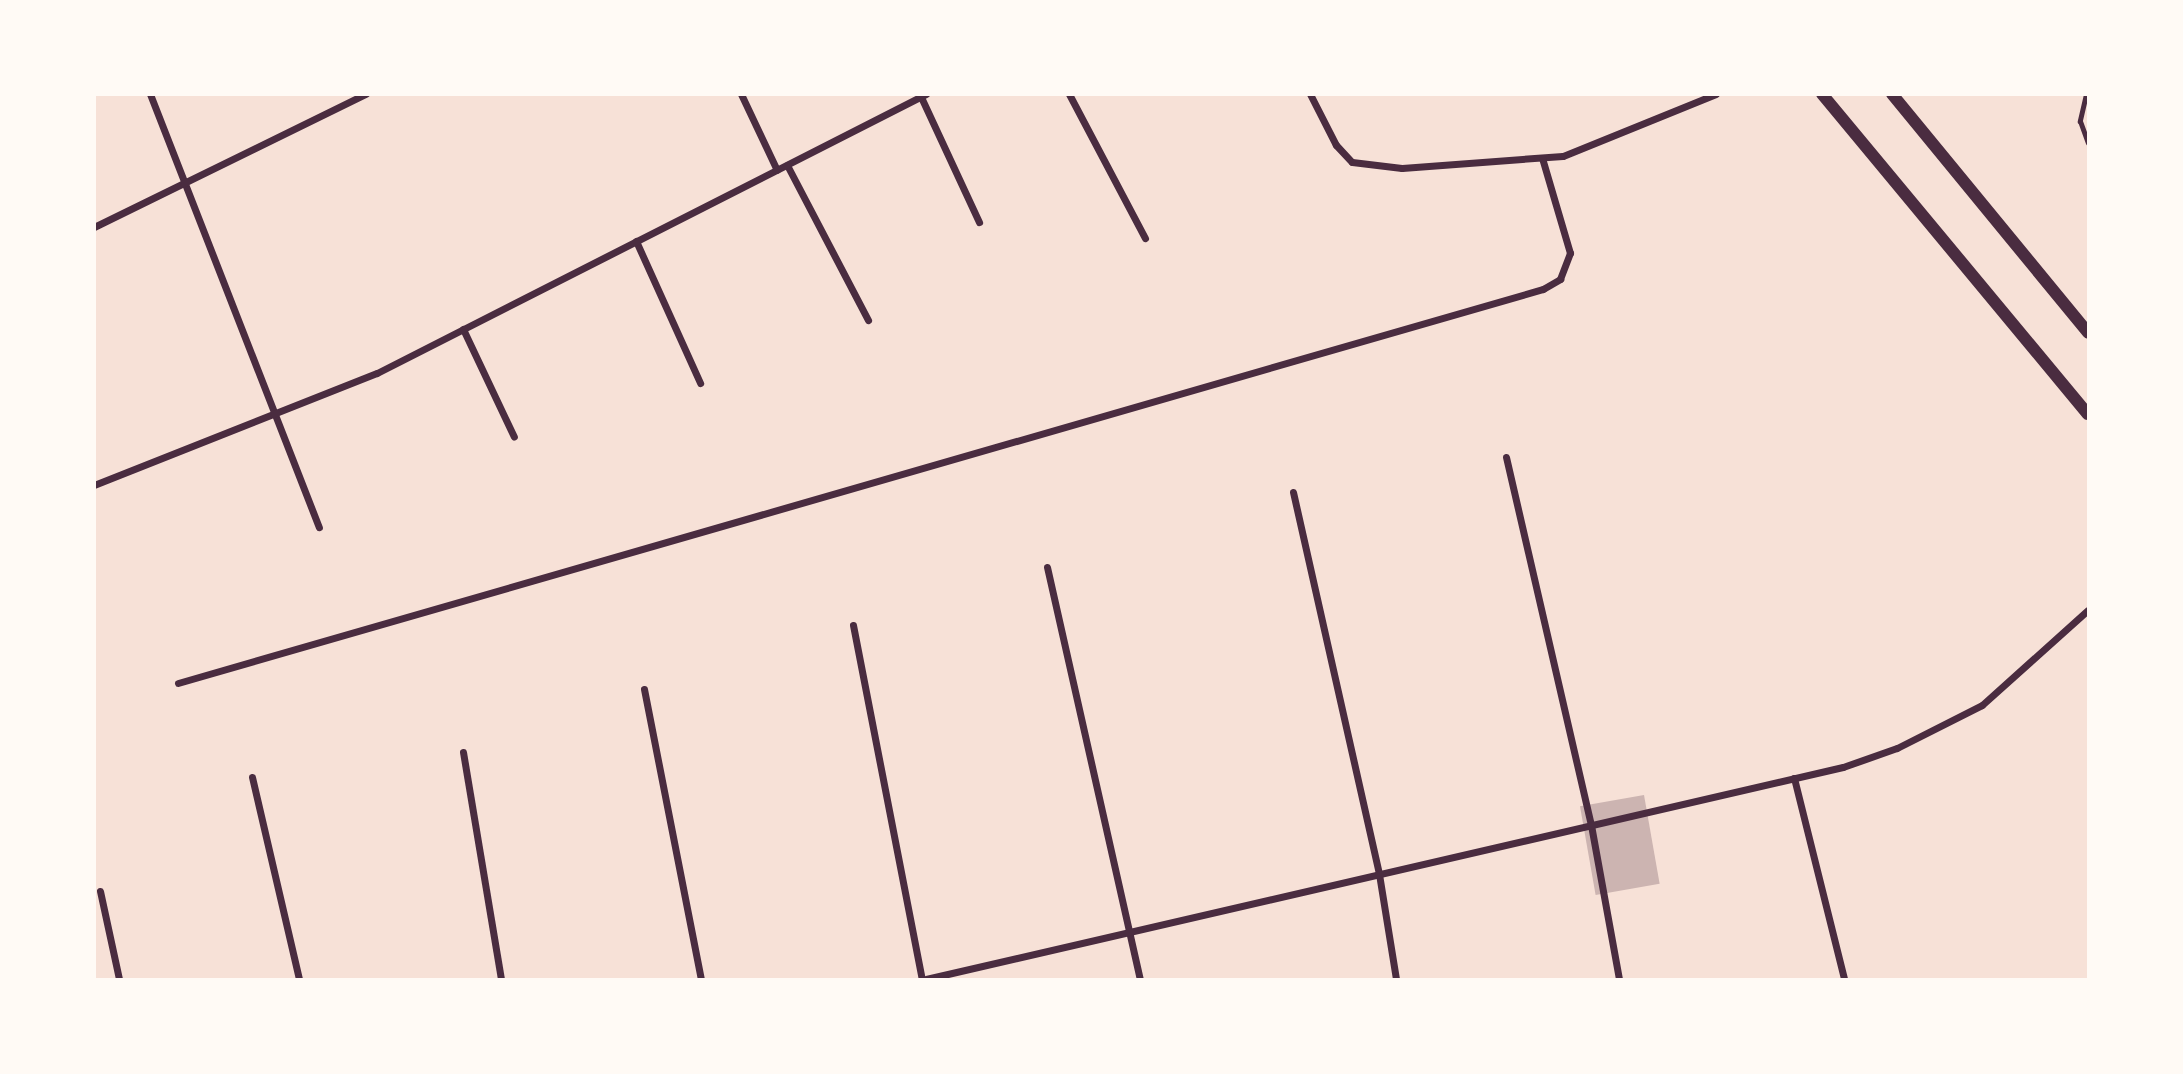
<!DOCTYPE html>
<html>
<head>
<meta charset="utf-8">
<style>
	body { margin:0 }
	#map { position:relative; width:2183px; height:1074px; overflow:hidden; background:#f7e1d7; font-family:Raleway,sans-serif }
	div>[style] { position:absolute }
	.building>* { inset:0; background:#ccb4b1; transform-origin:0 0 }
	.service>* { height:5px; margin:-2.5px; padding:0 2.5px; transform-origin:2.5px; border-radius:2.5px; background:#4a2c40 }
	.minor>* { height:7px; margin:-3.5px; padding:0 3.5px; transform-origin:3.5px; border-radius:3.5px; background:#4a2c40 }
	.tertiary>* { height:12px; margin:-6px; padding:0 6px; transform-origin:6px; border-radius:6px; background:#4a2c40 }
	span { translate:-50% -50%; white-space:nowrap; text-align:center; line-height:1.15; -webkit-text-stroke:6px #fffaf5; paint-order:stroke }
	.frame { position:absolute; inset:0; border:96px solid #fffaf5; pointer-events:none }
</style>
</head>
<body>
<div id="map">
	<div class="building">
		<div style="left:1644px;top:795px;width:90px;height:65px;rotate:80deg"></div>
	</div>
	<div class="service">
		<div style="left:2086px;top:94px;width:28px;rotate:103deg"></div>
		<div style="left:2080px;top:121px;width:23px;rotate:70deg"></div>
	</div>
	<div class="minor">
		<div style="left:150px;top:94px;width:465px;rotate:68.7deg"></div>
		<div style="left:741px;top:94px;width:84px;rotate:64.7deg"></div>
		<div style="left:1069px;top:94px;width:163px;rotate:62.2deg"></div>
		<div style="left:1310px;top:94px;width:57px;rotate:63deg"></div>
		<div style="left:1336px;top:145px;width:23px;rotate:47deg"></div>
		<div style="left:1352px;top:162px;width:50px;rotate:6.8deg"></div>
		<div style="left:1402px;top:168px;width:161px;rotate:-4.3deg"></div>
		<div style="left:1563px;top:156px;width:165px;rotate:-22.1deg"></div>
		<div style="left:921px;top:97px;width:138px;rotate:65.1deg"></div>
		<div style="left:787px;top:165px;width:175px;rotate:62.4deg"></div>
		<div style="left:94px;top:227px;width:303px;rotate:-26.1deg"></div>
		<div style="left:636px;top:241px;width:156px;rotate:65.7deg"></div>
		<div style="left:463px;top:329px;width:119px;rotate:64.7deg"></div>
		<div style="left:1506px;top:457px;width:378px;rotate:77deg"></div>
		<div style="left:1591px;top:825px;width:157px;rotate:79.7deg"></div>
		<div style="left:94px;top:485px;width:304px;rotate:-21.6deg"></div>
		<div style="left:377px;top:373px;width:616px;rotate:-26.94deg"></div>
		<div style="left:1293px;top:492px;width:392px;rotate:77.3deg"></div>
		<div style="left:1379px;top:874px;width:106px;rotate:80.8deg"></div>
		<div style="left:1047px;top:567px;width:422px;rotate:77.3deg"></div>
		<div style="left:853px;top:625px;width:361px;rotate:79deg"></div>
		<div style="left:178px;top:683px;width:1421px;rotate:-16.1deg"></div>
		<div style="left:1543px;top:289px;width:20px;rotate:-30deg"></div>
		<div style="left:1560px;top:279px;width:28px;rotate:-69deg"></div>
		<div style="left:1570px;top:253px;width:99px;rotate:-106.4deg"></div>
		<div style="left:644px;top:689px;width:296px;rotate:78.9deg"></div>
		<div style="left:463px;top:752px;width:230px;rotate:80.5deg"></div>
		<div style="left:252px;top:777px;width:207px;rotate:76.9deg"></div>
		<div style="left:1794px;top:778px;width:207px;rotate:76deg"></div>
		<div style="left:100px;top:891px;width:90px;rotate:77.8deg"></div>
		<div style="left:926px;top:979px;width:941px;rotate:-13.02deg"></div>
		<div style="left:1843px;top:767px;width:57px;rotate:-19.4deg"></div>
		<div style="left:1897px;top:748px;width:95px;rotate:-26.8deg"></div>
		<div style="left:1982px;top:705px;width:142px;rotate:-41.9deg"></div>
	</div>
	<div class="tertiary">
		<div style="left:1822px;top:94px;width:416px;rotate:50.3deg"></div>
		<div style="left:1892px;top:94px;width:309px;rotate:50.6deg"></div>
	</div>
	<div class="frame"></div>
</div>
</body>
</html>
